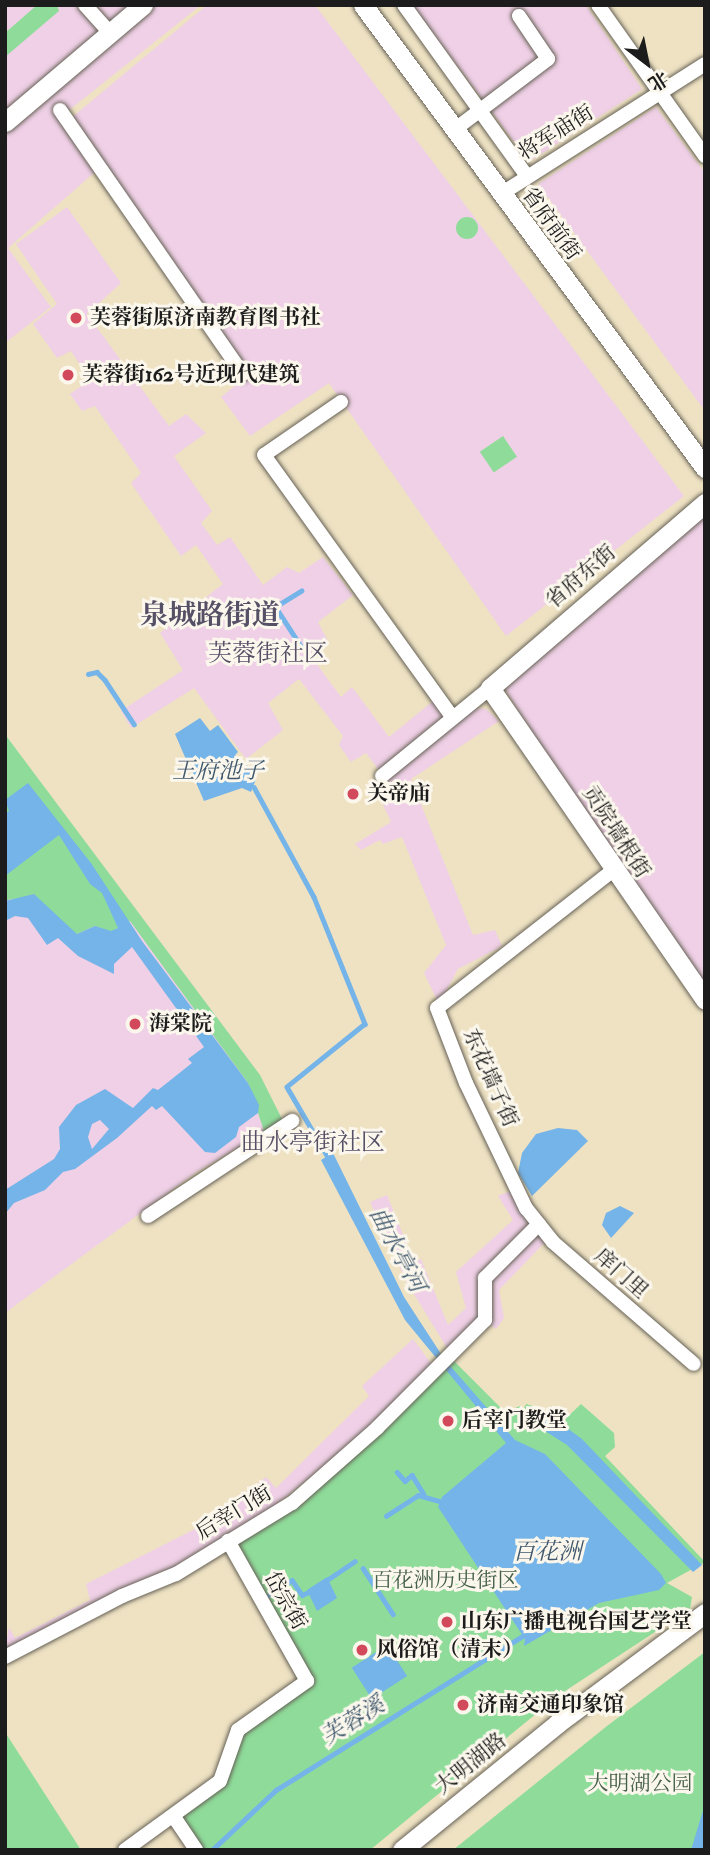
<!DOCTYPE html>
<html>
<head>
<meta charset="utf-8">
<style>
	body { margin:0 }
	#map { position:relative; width:710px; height:1855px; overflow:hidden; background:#eee2c3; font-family:"IM FELL Double Pica","Noto Serif SC",serif }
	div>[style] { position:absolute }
	.built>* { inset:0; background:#efd0e6 }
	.green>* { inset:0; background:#8fdc9a; transform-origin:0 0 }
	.round { border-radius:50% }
	.water>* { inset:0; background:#75b4e8; transform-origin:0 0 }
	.stream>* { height:4.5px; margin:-2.25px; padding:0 2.25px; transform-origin:2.25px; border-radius:2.25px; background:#75b4e8 }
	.roads { filter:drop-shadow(0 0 2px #666156) drop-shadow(0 0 2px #666156) }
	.street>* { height:14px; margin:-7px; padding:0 7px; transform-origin:7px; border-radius:7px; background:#fff }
	.secondary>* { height:19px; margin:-9.5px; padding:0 9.5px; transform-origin:9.5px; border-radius:9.5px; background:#fff }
	.dots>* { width:19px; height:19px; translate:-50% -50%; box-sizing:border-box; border:4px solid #fbf7ec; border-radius:50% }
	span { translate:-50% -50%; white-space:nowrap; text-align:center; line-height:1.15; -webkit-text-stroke:6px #fbf7ec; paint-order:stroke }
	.street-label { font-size:21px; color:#1c1c1c }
	.poi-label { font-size:21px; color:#1c1c1c; font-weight:700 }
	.left { translate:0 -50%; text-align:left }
	.park-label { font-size:21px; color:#445f48 }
	.water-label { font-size:23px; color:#40596e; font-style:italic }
	.quarter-label { font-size:24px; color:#565067 }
	.district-label { font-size:28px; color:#565067; font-weight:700 }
	.frame { position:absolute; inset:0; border:7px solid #1c1c1c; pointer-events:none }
	.north { position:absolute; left:612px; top:28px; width:70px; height:70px; -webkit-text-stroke:5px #fbf7ec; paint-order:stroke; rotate:148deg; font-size:19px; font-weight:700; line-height:28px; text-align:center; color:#1c1c1c }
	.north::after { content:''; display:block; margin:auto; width:24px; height:32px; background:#1c1c1c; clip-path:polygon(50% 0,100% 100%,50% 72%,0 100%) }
</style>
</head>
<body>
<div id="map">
	<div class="built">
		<div style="clip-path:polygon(5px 5px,201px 5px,58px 119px,95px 172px,8px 248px,51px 307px,5px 343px)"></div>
		<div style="clip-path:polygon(207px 5px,315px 5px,684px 496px,506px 636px,329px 383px,250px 436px,221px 397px,250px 373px,71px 118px)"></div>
		<div style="clip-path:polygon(412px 5px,586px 5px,642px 89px,529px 162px)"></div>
		<div style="clip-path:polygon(656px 107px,705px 173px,705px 411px,538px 184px)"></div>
		<div style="clip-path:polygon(67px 207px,121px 283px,87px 314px,169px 426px,186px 414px,206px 433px,174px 456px,212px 511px,201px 523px,217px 545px,230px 537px,263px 585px,287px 567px,299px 573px,323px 557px,353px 595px,318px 622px,329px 643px,310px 655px,341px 697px,352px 687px,389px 737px,433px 701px,452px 728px,471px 708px,486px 709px,499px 721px,411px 779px,473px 935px,495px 930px,502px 946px,458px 969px,439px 1004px,424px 973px,446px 945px,402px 837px,383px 844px,380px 840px,361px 850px,355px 844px,391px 822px,378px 794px,391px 786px,366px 753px,351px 762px,339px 745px,343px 736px,299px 679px,268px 703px,283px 730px,246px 759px,194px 688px,131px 728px,121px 711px,183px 670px,160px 633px,223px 584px,196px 545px,181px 556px,131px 483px,141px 473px,115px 435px,95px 406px,82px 411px,70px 394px,90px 380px,71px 351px,57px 358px,33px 324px,57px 304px,16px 244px)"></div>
		<div style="clip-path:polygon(705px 511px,705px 983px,617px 868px,504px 688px)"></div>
		<div style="clip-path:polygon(5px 735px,260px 1075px,283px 1121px,195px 1173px,5px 1313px)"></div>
		<div style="clip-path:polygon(513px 1190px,546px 1241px,499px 1290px,504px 1318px,496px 1329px,482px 1318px,450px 1353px,406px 1281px,370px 1202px,387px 1195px,414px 1262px,421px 1259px,448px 1325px,466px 1308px,456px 1272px,513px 1220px,498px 1196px)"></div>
		<div style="clip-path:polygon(413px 1339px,433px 1366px,373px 1427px,256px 1521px,176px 1570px,5px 1651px,9px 1627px,15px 1638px,90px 1600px,86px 1584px,193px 1530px,266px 1477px,276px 1488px,369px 1396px,362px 1386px)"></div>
	</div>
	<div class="green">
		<div style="clip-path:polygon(37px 5px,57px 5px,59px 11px,5px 57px,5px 33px)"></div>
		<div class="round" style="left:456px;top:217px;width:22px;height:22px"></div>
		<div style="left:503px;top:436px;width:25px;height:28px;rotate:56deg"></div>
		<div style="clip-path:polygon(7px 737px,260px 1075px,283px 1121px,264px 1131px,248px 1083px,130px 921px,111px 932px,95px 926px,77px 934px,11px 899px,5px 901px)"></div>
		<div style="clip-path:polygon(450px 1357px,505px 1412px,520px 1406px,523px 1410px,526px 1404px,549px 1411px,560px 1424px,581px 1404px,614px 1433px,615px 1447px,605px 1456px,705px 1562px,667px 1583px,692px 1597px,690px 1609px,559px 1695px,370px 1850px,196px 1850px,174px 1818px,220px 1781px,238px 1730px,307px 1681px,235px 1546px)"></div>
		<div style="clip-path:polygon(705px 1652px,705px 1850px,453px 1850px,607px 1726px)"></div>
		<div style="clip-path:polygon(5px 1732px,81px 1850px,5px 1850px)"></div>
	</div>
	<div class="water">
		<div style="clip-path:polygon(200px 718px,210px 731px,218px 725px,238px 752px,235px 755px,251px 769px,256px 779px,251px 792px,242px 788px,204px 801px,175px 734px)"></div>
		<div style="clip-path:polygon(evenodd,28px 783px,91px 863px,142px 941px,248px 1083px,259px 1105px,258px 1113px,239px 1127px,236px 1137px,215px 1153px,205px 1152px,162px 1106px,156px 1110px,152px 1106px,117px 1138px,75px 1169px,63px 1172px,45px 1190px,14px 1203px,5px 1214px,5px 1190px,54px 1159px,60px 1149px,59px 1127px,76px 1105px,105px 1089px,133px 1108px,153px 1088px,158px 1090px,192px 1063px,188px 1059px,204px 1047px,132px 947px,114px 964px,114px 974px,78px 956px,58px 938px,47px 945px,28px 918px,15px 916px,5px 921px,5px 901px,34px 894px,77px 934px,95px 926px,111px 931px,118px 928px,102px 893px,90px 884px,59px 835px,5px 876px,5px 814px,9px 811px,5px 800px,28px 783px,100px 1120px,109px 1129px,92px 1149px,88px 1137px,92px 1124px,100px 1120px)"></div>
		<div style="clip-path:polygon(558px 1128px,577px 1130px,588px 1141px,532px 1196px,518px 1173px,522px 1153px,536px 1134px)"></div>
		<div style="clip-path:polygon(333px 1153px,404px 1297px,445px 1360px,515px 1440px,545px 1454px,661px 1574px,666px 1583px,659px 1590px,599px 1603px,524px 1646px,525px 1639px,438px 1507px,442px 1497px,506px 1443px,405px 1320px,321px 1160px)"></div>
		<div style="clip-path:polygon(620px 1206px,634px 1213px,611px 1238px,602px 1225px,606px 1213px)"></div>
		<div style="clip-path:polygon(538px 1407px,582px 1439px,702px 1565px,693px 1572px,567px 1445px,526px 1419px)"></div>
		<div style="clip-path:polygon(327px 1577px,337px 1598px,317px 1611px,307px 1590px)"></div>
		<div style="left:387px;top:1645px;width:37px;height:42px;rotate:57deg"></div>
		<div style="clip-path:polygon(705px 1804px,705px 1850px,691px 1850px)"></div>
	</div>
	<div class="stream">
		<div style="left:301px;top:647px;width:48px;rotate:-123deg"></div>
		<div style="left:275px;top:607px;width:31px;rotate:-32deg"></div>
		<div style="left:88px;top:674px;width:9px;rotate:-13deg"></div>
		<div style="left:97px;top:672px;width:11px;rotate:45deg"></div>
		<div style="left:105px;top:680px;width:53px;rotate:56.6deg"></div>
		<div style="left:254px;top:787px;width:125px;rotate:61.4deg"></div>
		<div style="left:314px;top:897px;width:137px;rotate:68.1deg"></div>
		<div style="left:365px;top:1024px;width:100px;rotate:141.1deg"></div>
		<div style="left:287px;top:1087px;width:83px;rotate:59.7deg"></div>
		<div style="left:397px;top:1472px;width:12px;rotate:48deg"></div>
		<div style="left:405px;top:1481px;width:9px;rotate:-41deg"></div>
		<div style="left:412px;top:1475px;width:22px;rotate:58deg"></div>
		<div style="left:386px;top:1516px;width:38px;rotate:-33deg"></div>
		<div style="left:418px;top:1495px;width:22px;rotate:16deg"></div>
		<div style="left:363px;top:1568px;width:55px;rotate:56.9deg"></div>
		<div style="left:324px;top:1582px;width:37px;rotate:-34deg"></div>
		<div style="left:269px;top:1595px;width:27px;rotate:-33deg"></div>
		<div style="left:292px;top:1580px;width:18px;rotate:56deg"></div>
		<div style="left:302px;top:1595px;width:10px;rotate:-24deg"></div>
		<div style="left:212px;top:1850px;width:88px;rotate:-43.2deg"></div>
		<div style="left:276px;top:1790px;width:290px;rotate:-32deg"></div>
	</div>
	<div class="roads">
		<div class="street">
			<div style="left:85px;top:5px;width:38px;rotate:48deg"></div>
			<div style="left:404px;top:5px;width:211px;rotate:54.3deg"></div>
			<div style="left:598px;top:5px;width:185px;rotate:54.7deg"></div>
			<div style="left:60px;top:110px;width:321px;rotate:55.3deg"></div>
			<div style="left:454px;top:130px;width:118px;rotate:-37.1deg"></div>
			<div style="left:548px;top:59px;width:52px;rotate:-124deg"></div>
			<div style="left:501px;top:194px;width:242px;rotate:-32.5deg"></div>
			<div style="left:341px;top:402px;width:93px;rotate:145.5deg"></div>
			<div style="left:264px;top:455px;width:322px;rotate:54.3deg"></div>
			<div style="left:382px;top:776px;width:139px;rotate:-39.2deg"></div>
			<div style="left:612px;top:871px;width:222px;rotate:141.9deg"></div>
			<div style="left:437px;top:1008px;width:80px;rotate:68.9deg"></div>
			<div style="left:466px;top:1083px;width:139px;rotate:64.4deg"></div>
			<div style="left:526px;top:1208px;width:43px;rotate:51.5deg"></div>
			<div style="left:553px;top:1242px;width:186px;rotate:40.9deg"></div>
			<div style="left:148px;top:1216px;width:173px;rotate:-33.4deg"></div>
			<div style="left:5px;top:1657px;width:132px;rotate:-27.5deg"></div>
			<div style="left:122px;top:1596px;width:58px;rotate:-22.2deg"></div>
			<div style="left:176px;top:1574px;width:136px;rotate:-31.5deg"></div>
			<div style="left:292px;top:1503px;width:113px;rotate:-41.4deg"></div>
			<div style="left:377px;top:1428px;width:153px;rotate:-45deg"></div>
			<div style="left:485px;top:1320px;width:42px;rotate:-90deg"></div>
			<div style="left:485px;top:1278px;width:76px;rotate:-45deg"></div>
			<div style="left:174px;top:1817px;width:40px;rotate:56deg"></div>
			<div style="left:125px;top:1850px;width:117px;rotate:-36deg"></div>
			<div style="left:220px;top:1781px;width:54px;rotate:-70.6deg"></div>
			<div style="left:238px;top:1730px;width:85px;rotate:-35.4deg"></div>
			<div style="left:307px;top:1681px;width:161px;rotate:-119.4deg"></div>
		</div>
		<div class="secondary">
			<div style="left:363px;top:5px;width:576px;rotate:53.55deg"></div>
			<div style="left:5px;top:122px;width:181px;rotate:-40.3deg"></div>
			<div style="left:705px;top:503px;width:284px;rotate:139.3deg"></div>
			<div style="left:490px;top:688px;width:379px;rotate:55.4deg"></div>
			<div style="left:402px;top:1850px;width:201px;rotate:-39.1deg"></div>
			<div style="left:558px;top:1723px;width:184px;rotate:-36.8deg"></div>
		</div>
	</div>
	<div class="dots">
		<div style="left:76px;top:318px;background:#d1495b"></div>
		<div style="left:68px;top:375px;background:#d1495b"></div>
		<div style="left:353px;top:794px;background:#d1495b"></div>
		<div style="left:135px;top:1024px;background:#d1495b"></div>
		<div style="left:448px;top:1421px;background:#d1495b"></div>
		<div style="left:447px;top:1622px;background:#d1495b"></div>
		<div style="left:362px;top:1650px;background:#d1495b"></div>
		<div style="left:463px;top:1705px;background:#d1495b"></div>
	</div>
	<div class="street-label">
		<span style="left:556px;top:133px;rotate:-32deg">将军庙街</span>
		<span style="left:551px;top:224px;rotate:54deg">省府前街</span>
		<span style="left:581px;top:577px;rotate:-41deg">省府东街</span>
		<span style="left:616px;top:832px;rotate:57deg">贡院墙根街</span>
		<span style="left:490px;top:1078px;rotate:66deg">东花墙子街</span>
		<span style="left:621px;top:1274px;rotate:42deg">庠门里</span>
		<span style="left:234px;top:1513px;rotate:-31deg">后宰门街</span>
		<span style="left:285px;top:1601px;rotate:60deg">岱宗街</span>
		<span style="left:471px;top:1764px;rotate:-39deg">大明湖路</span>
	</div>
	<div class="poi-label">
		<span class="left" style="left:90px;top:318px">芙蓉街原济南教育图书社</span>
		<span class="left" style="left:82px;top:375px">芙蓉街162号近现代建筑</span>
		<span class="left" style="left:367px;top:794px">关帝庙</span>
		<span class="left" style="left:149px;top:1024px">海棠院</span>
		<span class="left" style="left:462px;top:1421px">后宰门教堂</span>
		<span class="left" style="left:461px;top:1622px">山东广播电视台国艺学堂</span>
		<span class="left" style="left:376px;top:1650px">风俗馆（清末）</span>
		<span class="left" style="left:477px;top:1705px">济南交通印象馆</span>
	</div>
	<div class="park-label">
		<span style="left:445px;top:1581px">百花洲历史街区</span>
		<span style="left:640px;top:1784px">大明湖公园</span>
	</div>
	<div class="water-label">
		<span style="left:218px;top:771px">王府池子</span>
		<span style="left:397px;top:1250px;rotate:62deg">曲水亭河</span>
		<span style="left:547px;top:1552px">百花洲</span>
		<span style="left:353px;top:1721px;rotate:-32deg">芙蓉溪</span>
	</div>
	<div class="quarter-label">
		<span style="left:268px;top:654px">芙蓉街社区</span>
		<span style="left:313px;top:1143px">曲水亭街社区</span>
	</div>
	<div class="district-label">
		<span style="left:210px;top:616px">泉城路街道</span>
	</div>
	<div class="frame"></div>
	<div class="north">北</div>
</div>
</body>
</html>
